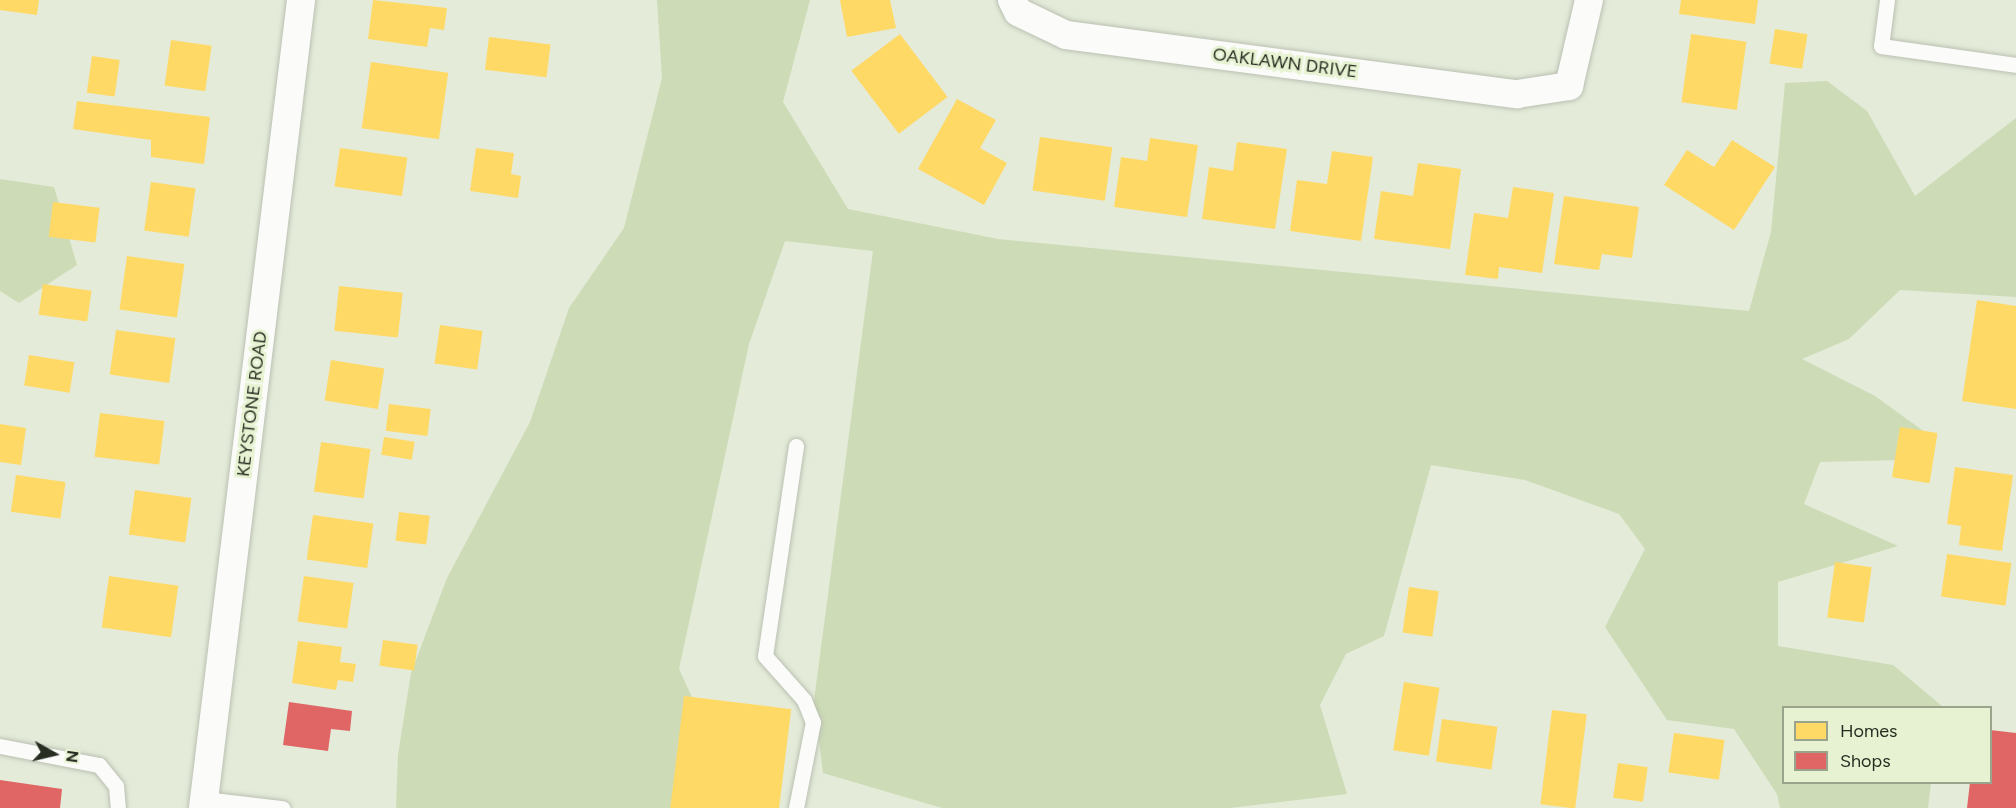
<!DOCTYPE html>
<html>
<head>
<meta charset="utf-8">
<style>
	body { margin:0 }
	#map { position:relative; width:2016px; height:808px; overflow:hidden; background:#e4ebd9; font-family:Figtree,sans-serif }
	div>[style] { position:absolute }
	.green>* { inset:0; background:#cddbb6 }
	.homes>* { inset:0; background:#ffd966; transform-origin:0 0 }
	.shops>* { inset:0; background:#e06666 }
	.roads { filter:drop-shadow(0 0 2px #bbc1b3) drop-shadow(0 0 2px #bbc1b3) }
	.service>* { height:15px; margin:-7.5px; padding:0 7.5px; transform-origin:7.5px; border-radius:7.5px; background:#fbfcf9 }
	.minor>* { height:28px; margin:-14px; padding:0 14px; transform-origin:14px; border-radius:14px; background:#fbfcf9 }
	span { translate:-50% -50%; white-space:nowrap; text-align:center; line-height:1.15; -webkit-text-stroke:6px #e6f2d2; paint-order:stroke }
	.street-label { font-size:18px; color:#282d21 }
	.legend { position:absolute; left:1782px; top:706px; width:210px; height:78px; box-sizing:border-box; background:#e6f2d2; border:2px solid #9aa38b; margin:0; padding:8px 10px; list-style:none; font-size:18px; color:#282d21 }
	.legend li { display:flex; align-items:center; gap:12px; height:30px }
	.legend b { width:30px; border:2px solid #9aa38b }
	.north { position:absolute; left:24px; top:724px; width:60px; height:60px; -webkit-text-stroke:4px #e6f2d2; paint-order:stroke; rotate:98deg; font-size:16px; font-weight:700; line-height:24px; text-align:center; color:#282d21 }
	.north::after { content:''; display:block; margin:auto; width:21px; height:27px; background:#282d21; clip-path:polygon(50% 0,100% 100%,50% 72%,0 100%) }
</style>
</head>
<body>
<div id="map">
	<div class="green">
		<div style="clip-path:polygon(657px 0,810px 0,783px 102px,848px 209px,998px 239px,1749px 311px,1771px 232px,1785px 83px,1827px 81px,1867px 111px,1915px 196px,2016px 118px,2016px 297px,1900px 290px,1849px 339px,1802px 359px,1875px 396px,1933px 438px,1900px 460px,1820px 462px,1804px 504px,1898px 546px,1778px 582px,1778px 646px,1893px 665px,1942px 706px,1784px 708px,1784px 782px,1931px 783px,1928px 808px,1780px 808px,1777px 794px,1734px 729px,1667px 720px,1605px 627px,1645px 549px,1619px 514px,1525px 480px,1431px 465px,1384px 636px,1346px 654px,1320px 705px,1347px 794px,1230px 808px,942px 808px,823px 773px,814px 701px,873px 251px,785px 241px,749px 344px,679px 669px,719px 756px,694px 808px,396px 808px,398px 755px,411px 673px,447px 578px,530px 422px,569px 308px,624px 228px,662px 78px)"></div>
		<div style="clip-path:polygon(0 179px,54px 187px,77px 265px,19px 303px,0 291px)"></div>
	</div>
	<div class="homes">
		<div style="clip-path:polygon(0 0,39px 0,37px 15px,0 10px)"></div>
		<div style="clip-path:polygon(373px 0,447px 8px,444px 30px,430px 28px,427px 47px,368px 39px)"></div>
		<div style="clip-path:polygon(840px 0,890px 0,896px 28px,847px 37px)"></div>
		<div style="clip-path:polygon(1681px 0,1758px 0,1755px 24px,1679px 14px)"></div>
		<div style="left:1775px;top:29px;width:33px;height:35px;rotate:9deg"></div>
		<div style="left:900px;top:34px;width:79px;height:61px;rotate:53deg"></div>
		<div style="left:1691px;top:34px;width:56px;height:69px;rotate:8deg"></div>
		<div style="left:489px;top:37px;width:62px;height:33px;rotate:7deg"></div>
		<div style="left:171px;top:40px;width:41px;height:46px;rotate:8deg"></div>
		<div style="left:92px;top:56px;width:28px;height:37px;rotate:8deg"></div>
		<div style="left:371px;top:62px;width:78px;height:67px;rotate:8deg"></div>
		<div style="clip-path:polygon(957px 99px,996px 120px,980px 148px,1007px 163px,984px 205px,918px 169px)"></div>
		<div style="clip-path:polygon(77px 101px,210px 117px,204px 164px,151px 157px,151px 140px,73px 129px)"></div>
		<div style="left:1040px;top:137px;width:73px;height:54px;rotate:8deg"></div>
		<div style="clip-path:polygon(1150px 138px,1198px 145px,1187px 217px,1114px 207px,1121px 157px,1147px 161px)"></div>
		<div style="clip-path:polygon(1732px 140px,1775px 167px,1734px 230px,1664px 185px,1687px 150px,1714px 167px)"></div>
		<div style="clip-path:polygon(1237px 142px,1287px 149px,1275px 229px,1202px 219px,1209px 167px,1233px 171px)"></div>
		<div style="left:340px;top:148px;width:68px;height:39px;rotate:8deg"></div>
		<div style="clip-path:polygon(476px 148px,514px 153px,511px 174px,521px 176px,518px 198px,470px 191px)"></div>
		<div style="clip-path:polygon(1332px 151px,1373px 157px,1361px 241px,1290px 231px,1297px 180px,1327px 184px)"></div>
		<div style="clip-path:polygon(1418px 163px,1461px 169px,1450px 249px,1374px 239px,1381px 191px,1413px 196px)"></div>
		<div style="left:151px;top:182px;width:45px;height:49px;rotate:8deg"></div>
		<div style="clip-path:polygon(1513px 187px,1554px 193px,1542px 273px,1499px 267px,1498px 279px,1465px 275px,1474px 213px,1508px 218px)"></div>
		<div style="clip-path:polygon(1564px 196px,1639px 207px,1632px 258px,1602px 254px,1599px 270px,1554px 264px)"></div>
		<div style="left:53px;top:202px;width:47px;height:35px;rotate:7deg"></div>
		<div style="left:127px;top:256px;width:58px;height:54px;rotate:8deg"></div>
		<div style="left:43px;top:284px;width:49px;height:31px;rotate:8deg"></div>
		<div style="left:339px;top:286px;width:64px;height:45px;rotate:6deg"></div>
		<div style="clip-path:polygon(1977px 300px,2016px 306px,2016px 409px,1962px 401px)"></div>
		<div style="left:440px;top:325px;width:43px;height:39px;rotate:8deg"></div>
		<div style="left:116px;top:330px;width:60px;height:45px;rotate:8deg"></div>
		<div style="left:29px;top:355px;width:46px;height:31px;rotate:9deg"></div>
		<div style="left:331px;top:360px;width:54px;height:41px;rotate:9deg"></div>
		<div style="left:389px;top:404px;width:42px;height:27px;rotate:7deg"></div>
		<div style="left:100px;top:413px;width:65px;height:44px;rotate:7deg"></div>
		<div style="clip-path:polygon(0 424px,26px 428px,21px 465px,0 462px)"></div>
		<div style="left:1900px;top:427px;width:38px;height:51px;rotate:9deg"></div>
		<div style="left:384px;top:437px;width:31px;height:18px;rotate:9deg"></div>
		<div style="left:321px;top:442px;width:50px;height:50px;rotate:8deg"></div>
		<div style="clip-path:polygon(1955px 467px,2013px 475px,2002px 551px,1959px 545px,1961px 526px,1947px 524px)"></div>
		<div style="left:16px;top:475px;width:50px;height:37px;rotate:8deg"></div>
		<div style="left:135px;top:490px;width:57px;height:45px;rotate:8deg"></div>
		<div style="left:399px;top:512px;width:31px;height:29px;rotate:7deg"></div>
		<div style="left:313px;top:515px;width:61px;height:45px;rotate:8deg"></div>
		<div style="left:1947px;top:554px;width:65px;height:43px;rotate:8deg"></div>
		<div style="left:1835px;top:562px;width:37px;height:56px;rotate:8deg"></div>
		<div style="left:109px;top:576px;width:70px;height:52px;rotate:8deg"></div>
		<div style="left:304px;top:576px;width:50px;height:46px;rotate:8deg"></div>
		<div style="left:1409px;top:587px;width:30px;height:46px;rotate:8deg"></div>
		<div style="left:383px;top:640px;width:35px;height:26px;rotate:8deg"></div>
		<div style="clip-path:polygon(298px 641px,342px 647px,340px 662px,356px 664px,353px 682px,338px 680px,336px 690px,292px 683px)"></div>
		<div style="left:1404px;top:682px;width:36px;height:69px;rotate:9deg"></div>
		<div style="left:684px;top:696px;width:108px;height:113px;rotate:7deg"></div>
		<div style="left:1552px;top:710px;width:35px;height:95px;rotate:7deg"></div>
		<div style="left:1442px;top:719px;width:56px;height:43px;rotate:8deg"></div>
		<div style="left:1674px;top:733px;width:51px;height:40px;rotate:8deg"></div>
		<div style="left:1618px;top:763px;width:30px;height:35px;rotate:8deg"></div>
	</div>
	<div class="shops">
		<div style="clip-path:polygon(289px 702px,352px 711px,350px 731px,331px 729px,328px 751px,283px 745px)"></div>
		<div style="clip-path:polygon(1990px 730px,2016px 733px,2016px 808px,1967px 808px,1970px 782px,1990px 782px)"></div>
		<div style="clip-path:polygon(0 780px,62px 789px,60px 808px,0 808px)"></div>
	</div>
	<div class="roads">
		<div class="service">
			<div style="left:1887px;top:0;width:46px;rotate:97.4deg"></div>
			<div style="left:1881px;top:46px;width:136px;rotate:8deg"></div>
			<div style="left:796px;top:446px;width:212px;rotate:98.4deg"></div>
			<div style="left:765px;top:656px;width:59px;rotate:48.4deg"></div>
			<div style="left:804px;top:700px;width:24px;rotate:68deg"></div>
			<div style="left:813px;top:722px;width:88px;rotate:101.2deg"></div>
			<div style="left:0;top:746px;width:101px;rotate:10.9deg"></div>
			<div style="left:99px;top:765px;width:27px;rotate:51deg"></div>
			<div style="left:116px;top:786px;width:22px;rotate:85deg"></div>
			<div style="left:204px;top:799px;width:79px;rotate:6.6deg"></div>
		</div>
		<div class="minor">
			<div style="left:1012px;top:0;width:13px;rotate:63deg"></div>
			<div style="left:1018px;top:12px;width:53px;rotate:25.6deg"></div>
			<div style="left:1066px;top:35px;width:455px;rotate:7.5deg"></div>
			<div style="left:1517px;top:94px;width:53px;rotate:-8.7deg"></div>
			<div style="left:1569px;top:86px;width:88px;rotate:-76.9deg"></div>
			<div style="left:203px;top:808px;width:814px;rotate:-83.08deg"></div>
		</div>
	</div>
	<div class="street-label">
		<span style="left:1285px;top:63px;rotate:7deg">OAKLAWN DRIVE</span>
		<span style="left:252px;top:404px;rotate:-83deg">KEYSTONE ROAD</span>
	</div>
	<ul class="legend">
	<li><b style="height:16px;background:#ffd966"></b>Homes</li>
	<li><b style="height:16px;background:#e06666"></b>Shops</li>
	</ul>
	<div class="north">N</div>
</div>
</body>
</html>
